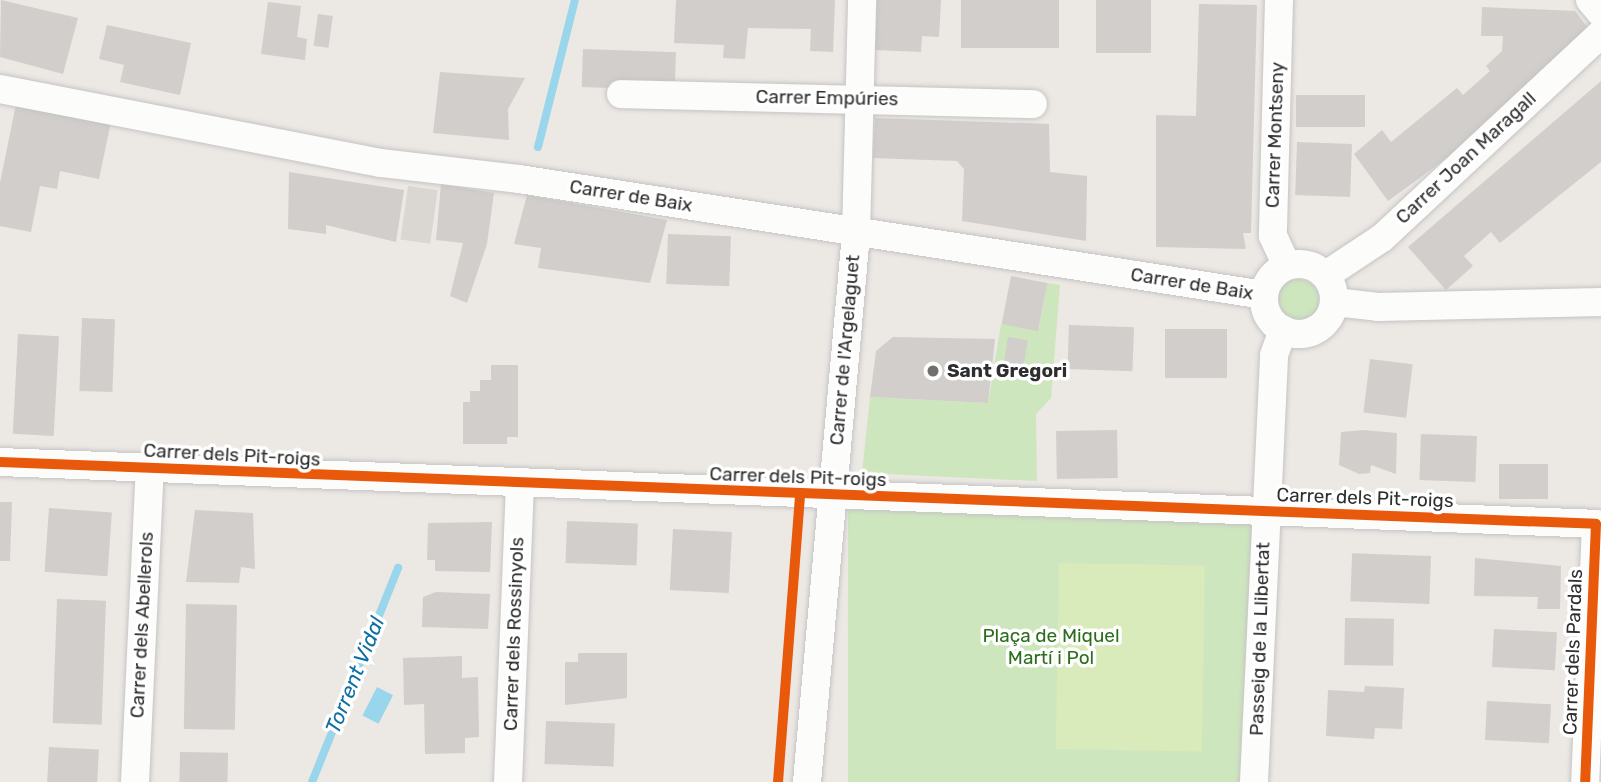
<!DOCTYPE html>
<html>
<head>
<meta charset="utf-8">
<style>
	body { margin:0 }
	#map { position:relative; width:1601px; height:782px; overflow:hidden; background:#ece8e4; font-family:Rubik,sans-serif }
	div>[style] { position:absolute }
	.green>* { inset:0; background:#cee6be; transform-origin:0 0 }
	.round { border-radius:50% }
	.pitch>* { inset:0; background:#d9eabb; transform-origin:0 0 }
	.plaza>* { inset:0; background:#dad6d2; transform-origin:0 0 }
	.water>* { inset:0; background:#99d6ec; transform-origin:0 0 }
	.stream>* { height:8px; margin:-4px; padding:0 4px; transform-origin:4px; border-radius:4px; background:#99d6ec }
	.building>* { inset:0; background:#d1cecb; transform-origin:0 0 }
	.roads { filter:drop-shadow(0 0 2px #c5c4c5) drop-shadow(0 0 2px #c5c4c5) }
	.street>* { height:28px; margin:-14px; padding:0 14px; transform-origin:14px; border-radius:14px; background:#fcfcfb }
	.street>.ring { margin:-14px; padding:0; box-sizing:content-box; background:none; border:28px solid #fcfcfb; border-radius:50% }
	.cycleway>* { height:10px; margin:-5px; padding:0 5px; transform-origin:5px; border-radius:5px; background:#e8590c }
	.dots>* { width:19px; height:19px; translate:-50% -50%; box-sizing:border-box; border:4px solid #fff; border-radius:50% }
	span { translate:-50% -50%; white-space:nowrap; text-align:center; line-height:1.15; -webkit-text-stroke:7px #fff; paint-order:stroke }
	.street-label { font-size:19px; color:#2e2e2e }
	.poi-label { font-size:19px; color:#2e2e2e; font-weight:700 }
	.left { translate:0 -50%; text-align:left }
	.park-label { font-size:19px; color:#2c6e1b }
	.water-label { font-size:21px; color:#0d6fa3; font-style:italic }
</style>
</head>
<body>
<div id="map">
	<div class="green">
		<div class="round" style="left:1277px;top:279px;width:42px;height:42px"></div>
		<div style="clip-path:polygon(1047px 283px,1060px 285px,1051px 398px,1036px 414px,1037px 481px,862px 473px,870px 397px,988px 403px,1001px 324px,1039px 328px)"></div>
		<div style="left:848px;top:510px;width:416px;height:273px"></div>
	</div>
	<div class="pitch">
		<div style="left:1059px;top:563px;width:146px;height:186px;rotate:1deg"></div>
	</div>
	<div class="plaza">
		<div style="left:408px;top:186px;width:30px;height:54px;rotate:8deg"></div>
	</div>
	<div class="water">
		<div style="left:377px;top:687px;width:18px;height:32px;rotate:27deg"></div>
	</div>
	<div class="stream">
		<div style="left:538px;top:147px;width:152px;rotate:-75.9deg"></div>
		<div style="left:312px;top:782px;width:231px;rotate:-68.1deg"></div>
	</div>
	<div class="building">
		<div style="clip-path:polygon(1px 0,78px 18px,63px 74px,0 57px)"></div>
		<div style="clip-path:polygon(676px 0,835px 0,833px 52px,810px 51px,811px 29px,748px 28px,745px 59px,723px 58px,724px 45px,674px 43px)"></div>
		<div style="clip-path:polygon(877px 0,941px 0,939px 37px,922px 36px,921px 52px,875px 50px)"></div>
		<div style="left:961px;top:0;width:98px;height:48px"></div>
		<div style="left:1096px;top:0;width:55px;height:53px"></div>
		<div style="clip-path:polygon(268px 2px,301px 6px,297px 37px,307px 39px,305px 60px,261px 54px)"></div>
		<div style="clip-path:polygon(1199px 4px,1257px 5px,1251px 233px,1243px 233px,1246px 249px,1156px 247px,1156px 115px,1196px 116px)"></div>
		<div style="clip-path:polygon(1482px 7px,1575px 11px,1588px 28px,1462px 147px,1388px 201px,1354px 154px,1382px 130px,1391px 142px,1457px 88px,1463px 95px,1490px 71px,1486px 66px,1502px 51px,1503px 36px,1481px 36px)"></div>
		<div style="left:318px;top:14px;width:15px;height:32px;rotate:8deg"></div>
		<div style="clip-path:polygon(107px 25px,191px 43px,180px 95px,120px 82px,124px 65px,99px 59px)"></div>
		<div style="left:583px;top:49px;width:93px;height:38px;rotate:2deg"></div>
		<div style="clip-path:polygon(440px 72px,525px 78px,508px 109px,509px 140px,433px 133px)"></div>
		<div style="clip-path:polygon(1601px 81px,1601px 162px,1500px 243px,1491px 232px,1464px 256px,1473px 266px,1446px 290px,1408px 247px)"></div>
		<div style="left:1296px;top:95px;width:69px;height:32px"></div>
		<div style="clip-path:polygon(16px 104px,111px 122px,99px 179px,60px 171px,57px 189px,40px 186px,31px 232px,0 226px,0 183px)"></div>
		<div style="clip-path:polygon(875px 118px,1049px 124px,1050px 172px,1087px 176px,1086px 241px,962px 221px,964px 169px,957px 161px,873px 158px)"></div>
		<div style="left:1297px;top:142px;width:55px;height:53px;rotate:2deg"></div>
		<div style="clip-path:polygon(289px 172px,404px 190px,396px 242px,326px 225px,326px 234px,288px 229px)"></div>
		<div style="clip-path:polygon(441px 184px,494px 193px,487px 244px,467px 303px,450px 296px,463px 243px,436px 240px)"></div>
		<div style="clip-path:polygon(527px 195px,667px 220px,650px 283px,538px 268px,541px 248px,514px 244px)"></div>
		<div style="left:668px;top:234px;width:63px;height:50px;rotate:2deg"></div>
		<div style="left:1011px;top:276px;width:37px;height:49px;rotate:11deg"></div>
		<div style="left:82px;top:318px;width:33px;height:73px;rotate:2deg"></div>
		<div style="left:1069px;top:325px;width:65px;height:44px;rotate:2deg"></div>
		<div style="left:1165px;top:329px;width:62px;height:49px"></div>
		<div style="left:18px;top:334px;width:41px;height:100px;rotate:3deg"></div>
		<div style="clip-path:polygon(893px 337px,995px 339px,988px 403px,870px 397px,876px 351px)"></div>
		<div style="left:1008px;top:337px;width:20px;height:31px;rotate:9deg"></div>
		<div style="left:1370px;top:359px;width:43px;height:54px;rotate:7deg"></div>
		<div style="clip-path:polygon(491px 365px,518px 365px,518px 437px,507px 437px,507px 444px,463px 444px,463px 402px,470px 402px,470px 391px,480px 391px,480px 380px,491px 380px)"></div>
		<div style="left:1117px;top:430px;width:48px;height:61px;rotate:89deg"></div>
		<div style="clip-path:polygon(1363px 430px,1397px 433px,1396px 474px,1371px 465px,1370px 473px,1359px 474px,1339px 465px,1341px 432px)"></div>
		<div style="left:1421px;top:434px;width:56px;height:46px;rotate:2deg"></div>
		<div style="left:1499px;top:464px;width:49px;height:35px"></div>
		<div style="clip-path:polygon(0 502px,12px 502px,10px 561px,0 561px)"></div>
		<div style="left:49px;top:508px;width:63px;height:64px;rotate:4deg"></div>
		<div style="clip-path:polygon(195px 510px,253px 513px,255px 569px,241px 567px,239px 583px,186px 582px)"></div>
		<div style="left:567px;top:521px;width:71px;height:42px;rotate:2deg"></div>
		<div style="clip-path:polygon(492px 522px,490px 572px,435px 571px,435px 560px,427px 560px,428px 523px)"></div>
		<div style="left:673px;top:529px;width:59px;height:61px;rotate:3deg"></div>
		<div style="left:1431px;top:556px;width:48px;height:79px;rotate:92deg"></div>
		<div style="clip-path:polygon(1475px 558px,1561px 566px,1560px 609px,1537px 609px,1538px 597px,1474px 596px)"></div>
		<div style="clip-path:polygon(436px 592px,490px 594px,488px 629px,422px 627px,423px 597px)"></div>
		<div style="left:57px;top:599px;width:49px;height:124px;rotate:2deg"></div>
		<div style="left:186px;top:604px;width:51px;height:125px;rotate:1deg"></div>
		<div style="left:1345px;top:618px;width:49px;height:47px;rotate:1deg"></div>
		<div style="left:1494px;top:629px;width:63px;height:38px;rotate:3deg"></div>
		<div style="clip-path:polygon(578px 653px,627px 653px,627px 698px,565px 705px,565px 662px,578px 662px)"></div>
		<div style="clip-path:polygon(462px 656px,462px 678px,478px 677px,479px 737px,465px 738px,465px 753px,425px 754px,424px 704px,404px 705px,403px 658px)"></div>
		<div style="clip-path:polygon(1365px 686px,1404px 688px,1402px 729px,1375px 728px,1374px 739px,1326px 736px,1328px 690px,1364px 692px)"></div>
		<div style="left:1487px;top:701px;width:64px;height:39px;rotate:3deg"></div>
		<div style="left:546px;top:721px;width:69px;height:43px;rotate:2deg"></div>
		<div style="left:49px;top:747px;width:50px;height:35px;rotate:3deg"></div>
		<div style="left:180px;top:752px;width:48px;height:30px;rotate:1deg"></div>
	</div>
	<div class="roads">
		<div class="street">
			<div style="left:1279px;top:0;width:236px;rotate:91.5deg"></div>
			<div style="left:1273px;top:236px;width:33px;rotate:65deg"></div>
			<div style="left:1590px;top:0;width:17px;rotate:50deg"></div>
			<div style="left:0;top:89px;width:388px;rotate:11deg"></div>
			<div style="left:381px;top:163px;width:139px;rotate:6.6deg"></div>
			<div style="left:519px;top:179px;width:754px;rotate:8.85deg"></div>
			<div style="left:621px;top:94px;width:412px;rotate:1.4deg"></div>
			<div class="ring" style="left:1264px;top:264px;width:42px;height:42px"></div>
			<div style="left:1326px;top:275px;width:67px;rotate:-33.5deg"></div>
			<div style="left:1382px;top:238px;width:299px;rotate:-43deg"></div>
			<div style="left:1335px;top:302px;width:43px;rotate:6.6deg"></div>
			<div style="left:1378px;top:307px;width:223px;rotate:-1.3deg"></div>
			<div style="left:0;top:462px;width:1597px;rotate:2.22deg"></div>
			<div style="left:1596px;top:524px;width:258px;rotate:92.4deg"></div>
			<div style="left:135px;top:782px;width:313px;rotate:-87.3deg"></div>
			<div style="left:508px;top:782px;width:296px;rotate:-87.7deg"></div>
			<div style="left:807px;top:782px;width:550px;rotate:-84.89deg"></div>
			<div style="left:856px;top:234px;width:234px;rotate:-88.5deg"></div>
			<div style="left:1254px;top:782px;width:427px;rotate:-87.3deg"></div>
			<div style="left:1274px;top:355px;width:27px;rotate:-70deg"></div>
		</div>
	</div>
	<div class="cycleway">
		<div style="left:0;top:462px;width:1597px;rotate:2.22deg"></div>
		<div style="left:1596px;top:524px;width:258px;rotate:92.4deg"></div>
		<div style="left:778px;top:782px;width:288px;rotate:-85.6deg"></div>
	</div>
	<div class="dots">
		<div style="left:933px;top:371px;background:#706f6e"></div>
	</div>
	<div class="street-label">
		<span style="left:827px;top:98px;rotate:1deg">Carrer Empúries</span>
		<span style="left:1275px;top:135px;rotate:-88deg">Carrer Montseny</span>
		<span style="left:1466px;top:158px;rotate:-43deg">Carrer Joan Maragall</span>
		<span style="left:631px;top:196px;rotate:9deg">Carrer de Baix</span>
		<span style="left:1192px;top:284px;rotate:9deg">Carrer de Baix</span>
		<span style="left:845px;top:350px;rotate:-85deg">Carrer de l'Argelaguet</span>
		<span style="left:232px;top:455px;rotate:3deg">Carrer dels Pit-roigs</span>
		<span style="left:798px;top:477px;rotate:2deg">Carrer dels Pit-roigs</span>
		<span style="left:1365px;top:498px;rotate:2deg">Carrer dels Pit-roigs</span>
		<span style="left:142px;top:625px;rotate:-87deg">Carrer dels Abellerols</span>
		<span style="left:514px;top:634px;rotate:-88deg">Carrer dels Rossinyols</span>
		<span style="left:1260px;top:639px;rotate:-88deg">Passeig de la Llibertat</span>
		<span style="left:1573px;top:652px;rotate:-88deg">Carrer dels Pardals</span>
	</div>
	<div class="poi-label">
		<span class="left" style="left:947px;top:371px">Sant Gregori</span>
	</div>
	<div class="park-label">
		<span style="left:1051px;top:647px">Plaça de Miquel<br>Martí i Pol</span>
	</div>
	<div class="water-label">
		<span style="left:355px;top:675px;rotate:-68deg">Torrent Vidal</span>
	</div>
</div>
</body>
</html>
